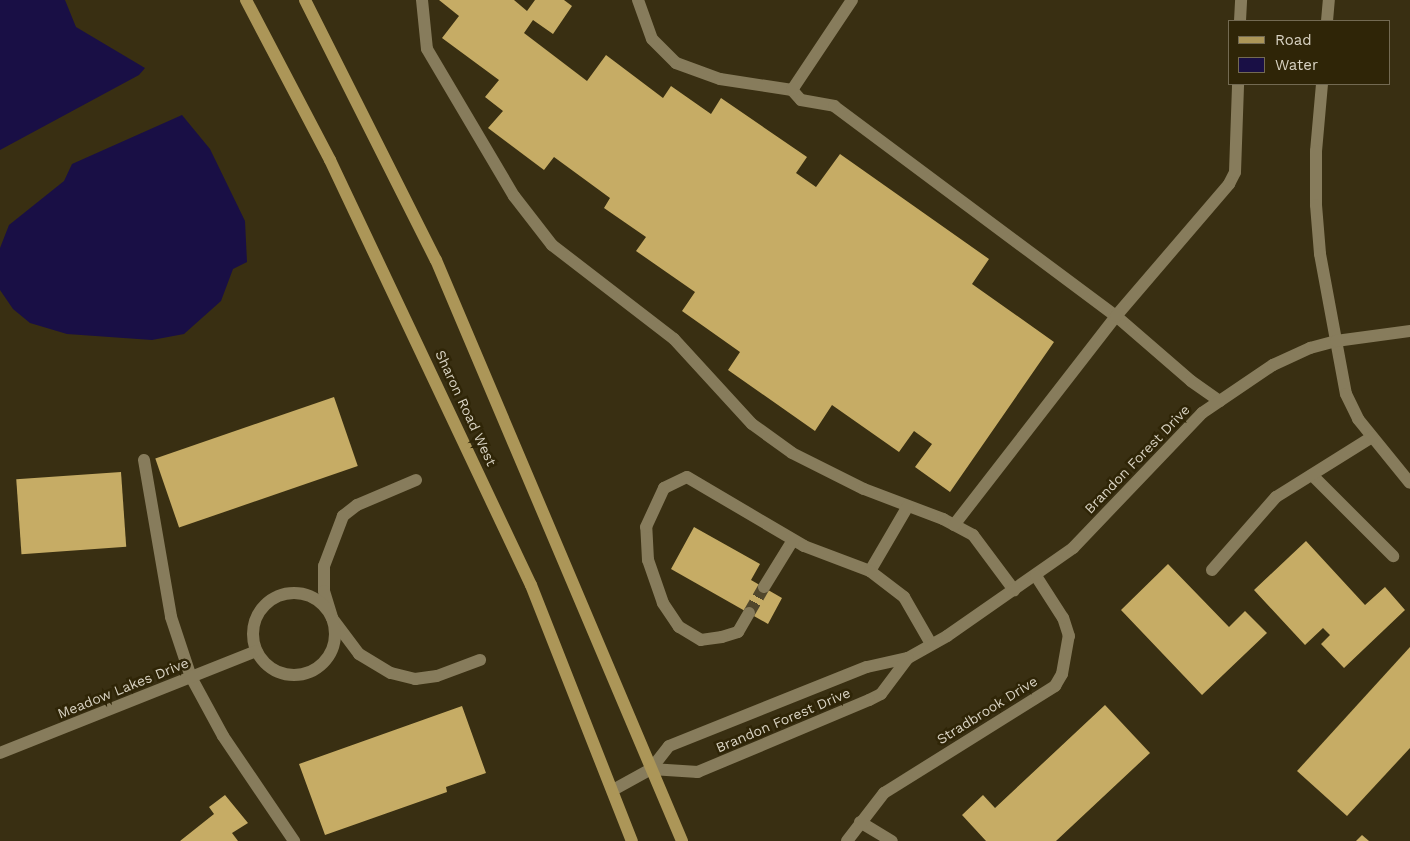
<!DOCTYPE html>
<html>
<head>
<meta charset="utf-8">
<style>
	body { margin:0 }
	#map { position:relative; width:1410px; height:841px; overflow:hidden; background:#392f12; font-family:"Work Sans",sans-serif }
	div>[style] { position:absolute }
	.water>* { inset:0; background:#190f45 }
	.building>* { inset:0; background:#c6ac65; transform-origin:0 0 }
	.minor-tunnel>* { height:12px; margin-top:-6px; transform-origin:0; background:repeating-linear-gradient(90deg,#51472c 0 12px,transparent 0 18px) }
	.minor>* { height:12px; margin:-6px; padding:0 6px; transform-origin:6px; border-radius:6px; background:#877c5c }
	.minor>.ring { margin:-6px; padding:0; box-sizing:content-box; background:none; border:12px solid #877c5c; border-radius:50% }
	.major>* { height:12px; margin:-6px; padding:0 6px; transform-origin:6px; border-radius:6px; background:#ac9658 }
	span { translate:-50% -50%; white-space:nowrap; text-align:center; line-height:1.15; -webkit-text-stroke:5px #2f2507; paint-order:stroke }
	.street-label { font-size:14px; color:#d8d2c2 }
	.legend { position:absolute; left:1228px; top:20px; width:162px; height:65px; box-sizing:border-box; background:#2f2507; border:1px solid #736a52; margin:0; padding:6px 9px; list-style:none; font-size:15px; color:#d8d2c2 }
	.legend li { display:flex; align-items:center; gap:10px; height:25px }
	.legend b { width:25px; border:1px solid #736a52 }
</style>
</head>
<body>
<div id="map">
	<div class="water">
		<div style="clip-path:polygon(0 0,65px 0,76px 27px,145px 68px,139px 75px,0 150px)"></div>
		<div style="clip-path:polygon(182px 115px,210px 149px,245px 221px,247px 262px,233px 269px,221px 301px,184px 334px,152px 340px,67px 334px,30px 323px,13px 309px,0 290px,0 248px,9px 225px,64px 181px,72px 164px)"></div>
	</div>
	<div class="building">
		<div style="clip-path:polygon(439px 0,514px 0,527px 11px,535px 0,564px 0,572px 6px,553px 34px,533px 20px,524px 33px,587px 81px,606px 55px,663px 98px,671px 86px,711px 114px,721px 98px,807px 157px,796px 173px,816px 187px,840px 154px,989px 259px,972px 284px,1054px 342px,950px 492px,915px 467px,932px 444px,914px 431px,899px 452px,832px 405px,815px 431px,728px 370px,740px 352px,682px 311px,695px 292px,636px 251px,646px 237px,604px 208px,610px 198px,554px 157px,544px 170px,488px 128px,503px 111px,485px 97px,499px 80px,442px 38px,459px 16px)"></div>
		<div style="left:334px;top:397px;width:73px;height:189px;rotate:71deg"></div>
		<div style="left:121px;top:472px;width:75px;height:105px;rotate:86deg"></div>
		<div style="clip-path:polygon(694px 527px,760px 564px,751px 580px,782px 598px,768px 624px,671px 569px)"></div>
		<div style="clip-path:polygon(1306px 541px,1365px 605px,1385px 587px,1405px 610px,1344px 668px,1321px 644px,1330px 635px,1323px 628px,1305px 645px,1254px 590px)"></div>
		<div style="clip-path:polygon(1168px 564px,1229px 627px,1245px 611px,1267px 633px,1202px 695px,1121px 610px)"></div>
		<div style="clip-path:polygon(1410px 647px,1410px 748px,1347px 816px,1297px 771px)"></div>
		<div style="clip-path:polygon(1105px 705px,1150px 753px,1056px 841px,986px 841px,962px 815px,983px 795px,995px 808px)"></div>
		<div style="clip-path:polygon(462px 706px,486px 773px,446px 787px,447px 792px,325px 835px,299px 764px)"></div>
		<div style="clip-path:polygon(225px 795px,248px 823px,232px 833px,238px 841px,180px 841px,214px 814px,209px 807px)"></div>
		<div style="clip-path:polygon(1362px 835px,1369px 841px,1356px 841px)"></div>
	</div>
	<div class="minor-tunnel">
		<div style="left:749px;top:613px;width:30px;rotate:-60deg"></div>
	</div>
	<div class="minor">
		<div style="left:422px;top:0;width:49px;rotate:84.2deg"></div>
		<div style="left:427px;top:49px;width:171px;rotate:59.4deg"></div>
		<div style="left:514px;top:196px;width:62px;rotate:52.2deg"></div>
		<div style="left:552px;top:245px;width:154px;rotate:37.6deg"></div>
		<div style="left:674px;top:339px;width:115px;rotate:47.5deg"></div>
		<div style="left:752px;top:424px;width:49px;rotate:35.9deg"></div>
		<div style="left:792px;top:453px;width:80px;rotate:26.6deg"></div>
		<div style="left:864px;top:489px;width:85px;rotate:20.8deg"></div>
		<div style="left:943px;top:519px;width:34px;rotate:28deg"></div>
		<div style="left:973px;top:535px;width:69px;rotate:53.3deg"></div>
		<div style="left:638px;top:0;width:41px;rotate:70.3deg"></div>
		<div style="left:652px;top:39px;width:34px;rotate:45deg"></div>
		<div style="left:676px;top:63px;width:47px;rotate:20deg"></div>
		<div style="left:720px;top:79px;width:73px;rotate:8.7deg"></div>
		<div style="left:792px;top:90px;width:13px;rotate:48deg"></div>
		<div style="left:801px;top:100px;width:34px;rotate:10deg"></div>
		<div style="left:834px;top:106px;width:352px;rotate:36.7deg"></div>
		<div style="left:1116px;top:316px;width:99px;rotate:40.9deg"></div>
		<div style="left:1191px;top:381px;width:35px;rotate:35deg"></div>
		<div style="left:1240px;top:21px;width:21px;rotate:-87deg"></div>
		<div style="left:1327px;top:21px;width:21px;rotate:-85deg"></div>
		<div style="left:1322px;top:84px;width:67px;rotate:95.1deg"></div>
		<div style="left:1316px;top:151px;width:54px;rotate:90deg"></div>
		<div style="left:1316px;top:205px;width:49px;rotate:85.3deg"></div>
		<div style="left:1320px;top:254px;width:142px;rotate:79.5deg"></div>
		<div style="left:1346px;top:394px;width:28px;rotate:64deg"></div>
		<div style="left:1358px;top:419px;width:82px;rotate:50.9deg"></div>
		<div style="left:792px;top:90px;width:108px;rotate:-56.3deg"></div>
		<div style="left:144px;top:460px;width:159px;rotate:80.2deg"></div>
		<div style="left:171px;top:617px;width:63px;rotate:71.6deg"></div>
		<div style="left:191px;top:677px;width:67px;rotate:61.5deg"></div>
		<div style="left:223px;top:736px;width:127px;rotate:55.9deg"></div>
		<div style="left:1312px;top:475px;width:115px;rotate:45deg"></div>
		<div style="left:416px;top:480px;width:64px;rotate:157deg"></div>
		<div style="left:357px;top:505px;width:18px;rotate:142deg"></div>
		<div style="left:343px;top:516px;width:53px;rotate:110.8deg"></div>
		<div style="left:324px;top:566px;width:25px;rotate:90deg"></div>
		<div style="left:324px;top:591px;width:28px;rotate:73deg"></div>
		<div style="left:332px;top:618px;width:45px;rotate:53.1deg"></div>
		<div style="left:359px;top:654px;width:37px;rotate:31deg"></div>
		<div style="left:391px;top:673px;width:25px;rotate:14deg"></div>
		<div style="left:415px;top:679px;width:22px;rotate:-8deg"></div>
		<div style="left:437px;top:676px;width:46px;rotate:-20.4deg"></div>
		<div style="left:954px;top:525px;width:264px;rotate:-52.2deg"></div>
		<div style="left:1116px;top:316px;width:174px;rotate:-49.4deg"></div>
		<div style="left:1229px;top:184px;width:13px;rotate:-63deg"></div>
		<div style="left:1235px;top:172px;width:88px;rotate:-88deg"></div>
		<div style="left:1212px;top:570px;width:97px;rotate:-48.8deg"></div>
		<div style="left:1276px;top:497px;width:113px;rotate:-32deg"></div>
		<div style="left:870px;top:571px;width:75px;rotate:-59.7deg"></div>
		<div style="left:764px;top:587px;width:55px;rotate:-58.3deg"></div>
		<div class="ring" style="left:253px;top:593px;width:70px;height:70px"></div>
		<div style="left:749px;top:613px;width:22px;rotate:120deg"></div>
		<div style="left:738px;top:632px;width:17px;rotate:163deg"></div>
		<div style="left:722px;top:637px;width:21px;rotate:172deg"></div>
		<div style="left:701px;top:640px;width:26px;rotate:-149deg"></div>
		<div style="left:679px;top:627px;width:29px;rotate:-124deg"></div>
		<div style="left:663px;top:603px;width:46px;rotate:-109.2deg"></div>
		<div style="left:648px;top:560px;width:33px;rotate:-93deg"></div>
		<div style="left:646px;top:527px;width:43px;rotate:-65.2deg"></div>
		<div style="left:664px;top:488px;width:25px;rotate:-26deg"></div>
		<div style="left:687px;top:477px;width:136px;rotate:30.5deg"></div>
		<div style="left:804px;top:546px;width:71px;rotate:20.7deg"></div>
		<div style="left:870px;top:571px;width:43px;rotate:37.4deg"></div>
		<div style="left:904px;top:597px;width:54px;rotate:60.1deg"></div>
		<div style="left:908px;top:658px;width:45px;rotate:-29.4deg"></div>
		<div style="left:947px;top:636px;width:154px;rotate:-34.9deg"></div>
		<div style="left:1073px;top:548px;width:187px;rotate:-46.3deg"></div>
		<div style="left:1202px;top:413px;width:86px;rotate:-34.1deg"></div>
		<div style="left:1273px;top:365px;width:41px;rotate:-24.7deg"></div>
		<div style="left:1310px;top:348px;width:27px;rotate:-15deg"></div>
		<div style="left:1336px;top:341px;width:75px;rotate:-7.7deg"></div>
		<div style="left:0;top:753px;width:276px;rotate:-21.7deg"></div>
		<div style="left:613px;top:790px;width:43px;rotate:-28.9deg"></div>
		<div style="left:651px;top:769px;width:29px;rotate:-52deg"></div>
		<div style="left:669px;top:746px;width:213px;rotate:-21.8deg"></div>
		<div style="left:867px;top:667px;width:42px;rotate:-12.4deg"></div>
		<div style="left:908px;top:658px;width:45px;rotate:126.9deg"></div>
		<div style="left:881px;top:694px;width:13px;rotate:153deg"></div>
		<div style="left:869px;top:700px;width:186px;rotate:157.2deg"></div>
		<div style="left:698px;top:772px;width:47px;rotate:-176.3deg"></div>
		<div style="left:860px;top:822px;width:37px;rotate:31deg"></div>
		<div style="left:847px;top:841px;width:61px;rotate:-52.4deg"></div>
		<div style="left:884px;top:793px;width:202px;rotate:-32deg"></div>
		<div style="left:1055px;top:686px;width:14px;rotate:-60deg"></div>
		<div style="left:1062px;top:674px;width:39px;rotate:-80deg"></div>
		<div style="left:1069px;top:636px;width:19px;rotate:-108deg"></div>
		<div style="left:1063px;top:618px;width:50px;rotate:-122.7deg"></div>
	</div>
	<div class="major">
		<div style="left:246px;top:0;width:181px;rotate:62.3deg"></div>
		<div style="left:330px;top:160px;width:470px;rotate:64.7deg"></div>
		<div style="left:531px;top:585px;width:275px;rotate:68.5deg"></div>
		<div style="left:305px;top:0;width:291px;rotate:63.3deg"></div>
		<div style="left:436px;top:260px;width:631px;rotate:67.05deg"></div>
	</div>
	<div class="street-label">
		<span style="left:466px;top:408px;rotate:65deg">Sharon Road West</span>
		<span style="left:1137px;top:459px;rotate:-46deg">Brandon Forest Drive</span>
		<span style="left:123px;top:688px;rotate:-22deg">Meadow Lakes Drive</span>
		<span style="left:987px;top:710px;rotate:-32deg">Stradbrook Drive</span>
		<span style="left:783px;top:720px;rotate:-23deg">Brandon Forest Drive</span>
	</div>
	<ul class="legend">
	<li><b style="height:6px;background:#ac9658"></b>Road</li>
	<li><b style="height:14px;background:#190f45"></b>Water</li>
	</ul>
</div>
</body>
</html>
